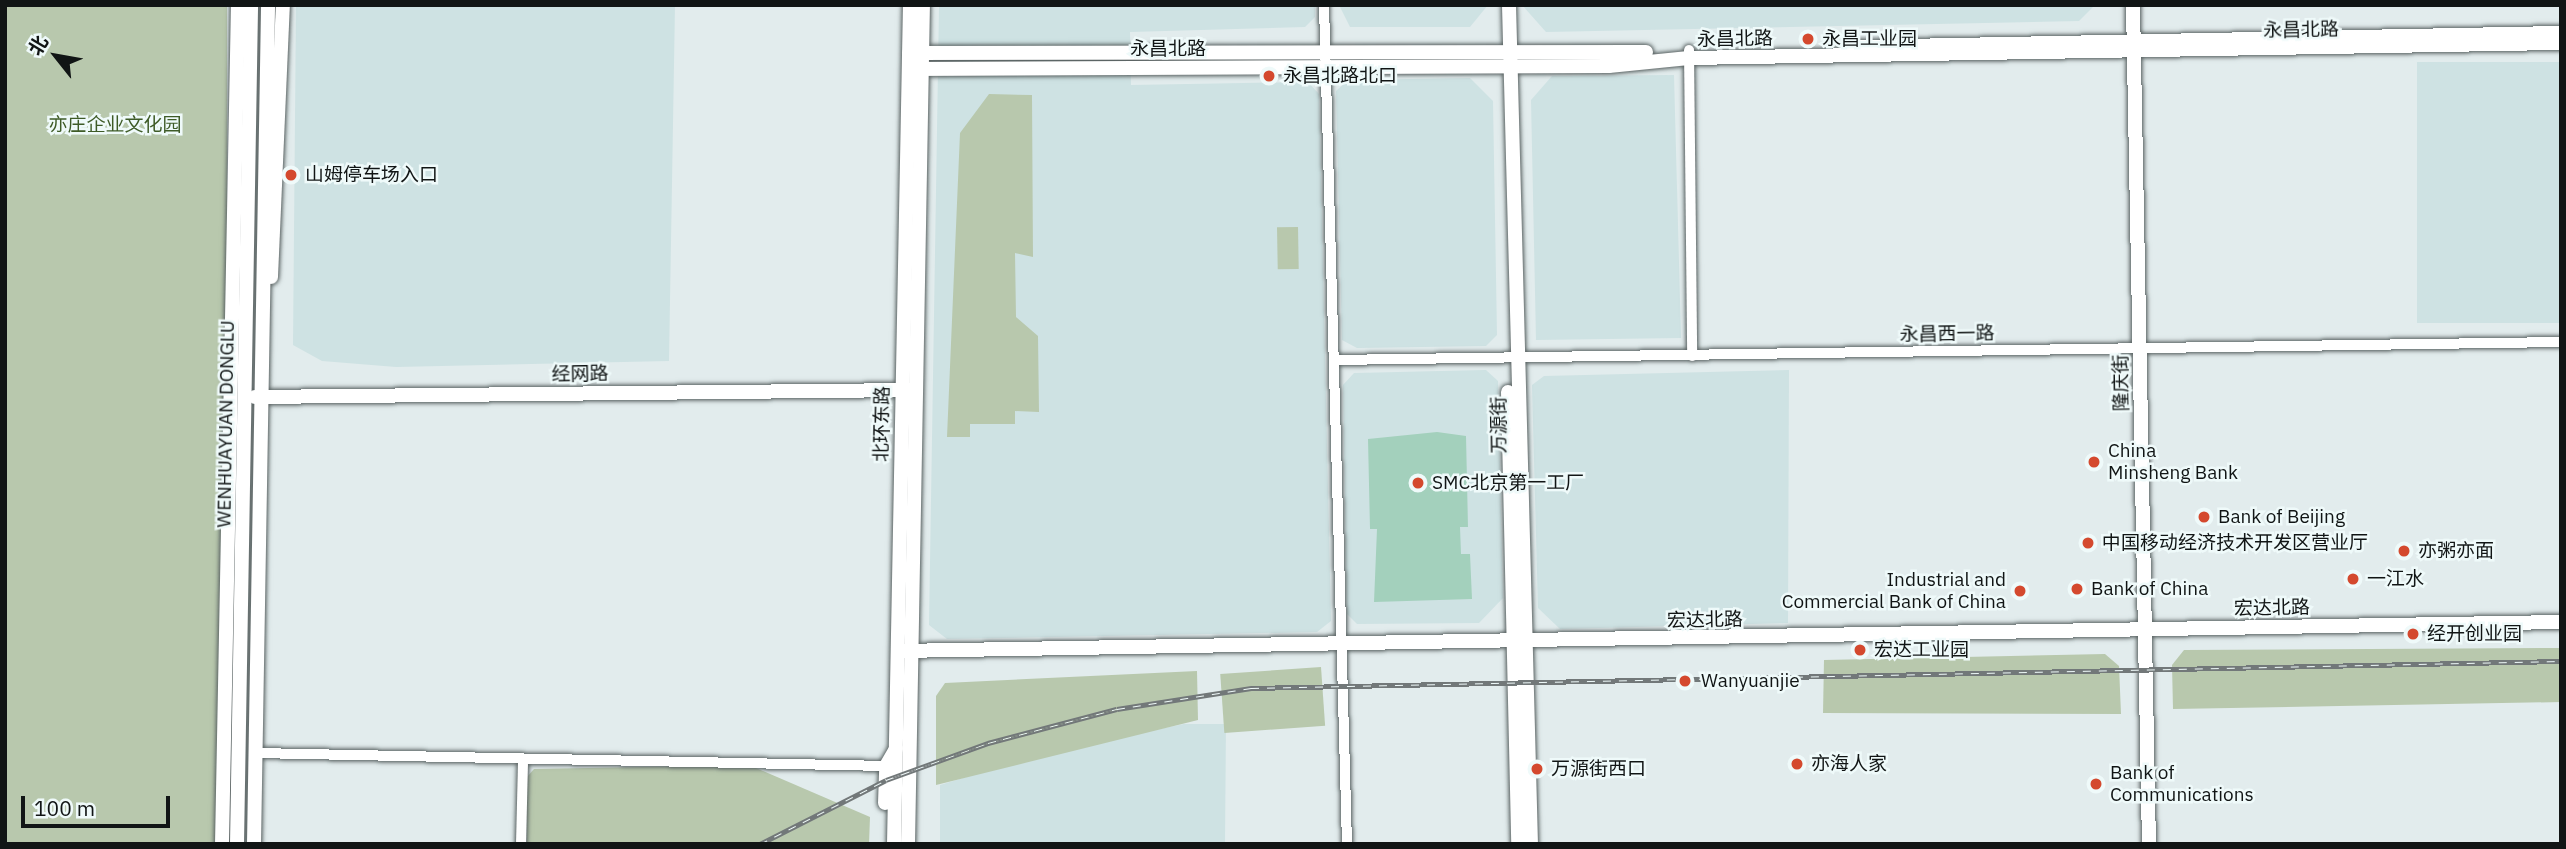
<!DOCTYPE html>
<html>
<head>
<meta charset="utf-8">
<style>
	body { margin:0 }
	#map { position:relative; width:2566px; height:849px; overflow:hidden; background:#e2eced; font-family:"IBM Plex Sans","Noto Sans SC",sans-serif }
	div>[style] { position:absolute }
	.built>* { inset:0; background:#cee2e3; transform-origin:0 0 }
	.green>* { inset:0; background:#b8c8ad; transform-origin:0 0 }
	.building>* { inset:0; background:#a3d0bc }
	.roads { filter:drop-shadow(0 0 2px #5a6363) drop-shadow(0 0 2px #5a6363) }
	.street>* { height:10px; margin:-5px; padding:0 5px; transform-origin:5px; border-radius:5px; background:#fff }
	.secondary>* { height:14px; margin:-7px; padding:0 7px; transform-origin:7px; border-radius:7px; background:#fff }
	.rail>* { height:5px; margin-top:-2.5px; transform-origin:0; background:repeating-linear-gradient(90deg,#effafa 0 8px,#727879 0 16px); box-sizing:border-box; border-block:2px solid #727879 }
	.dots>* { width:19px; height:19px; translate:-50% -50%; box-sizing:border-box; border:4px solid #effafa; border-radius:50% }
	span { translate:-50% -50%; white-space:nowrap; text-align:center; line-height:1.15; -webkit-text-stroke:5px #effafa; paint-order:stroke }
	.street-label { font-size:19px; color:#111515 }
	.poi-label { font-size:19px; color:#111515 }
	.left { translate:0 -50%; text-align:left }
	.right { translate:-100% -50%; text-align:right }
	.park-label { font-size:19px; color:#3e5b27 }
	.frame { position:absolute; inset:0; border:7px solid #111515; pointer-events:none }
	.north { position:absolute; left:21px; top:21px; width:70px; height:70px; -webkit-text-stroke:5px #effafa; paint-order:stroke; rotate:301deg; font-size:19px; font-weight:700; line-height:28px; text-align:center; color:#111515 }
	.north::after { content:''; display:block; margin:auto; width:24px; height:32px; background:#111515; clip-path:polygon(50% 0,100% 100%,50% 72%,0 100%) }
	.scale { position:absolute; left:21px; top:796px; width:149px; height:32px; box-sizing:border-box; border:4px solid #111515; border-top:0; padding-left:9px; font-size:21px; line-height:24px; white-space:nowrap; color:#111515; -webkit-text-stroke:5px #effafa; paint-order:stroke }
</style>
</head>
<body>
<div id="map">
	<div class="built">
		<div style="clip-path:polygon(296px 5px,675px 5px,669px 361px,396px 367px,322px 361px,293px 345px)"></div>
		<div style="clip-path:polygon(939px 5px,1315px 5px,1315px 17px,1305px 27px,1130px 32px,1131px 85px,1308px 82px,1319px 94px,1331px 621px,1317px 632px,947px 639px,929px 625px)"></div>
		<div style="clip-path:polygon(1339px 5px,1488px 5px,1470px 27px,1350px 27px)"></div>
		<div style="clip-path:polygon(1522px 5px,2095px 5px,2079px 21px,1546px 32px)"></div>
		<div style="left:2561px;top:62px;width:261px;height:144px;rotate:90deg"></div>
		<div style="clip-path:polygon(1674px 75px,1681px 338px,1536px 340px,1531px 100px,1552px 76px)"></div>
		<div style="clip-path:polygon(1470px 78px,1493px 101px,1497px 335px,1486px 346px,1357px 348px,1342px 340px,1336px 91px,1348px 80px)"></div>
		<div style="clip-path:polygon(1486px 370px,1498px 381px,1503px 598px,1479px 623px,1357px 624px,1347px 614px,1343px 385px,1354px 373px)"></div>
		<div style="clip-path:polygon(1789px 370px,1788px 623px,1560px 629px,1538px 608px,1532px 385px,1544px 376px)"></div>
		<div style="clip-path:polygon(1184px 724px,1226px 724px,1225px 844px,940px 844px,940px 785px,1051px 751px)"></div>
	</div>
	<div class="green">
		<div style="left:5px;top:5px;width:222px;height:839px"></div>
		<div style="clip-path:polygon(989px 94px,1032px 95px,1033px 257px,1015px 253px,1016px 317px,1038px 336px,1039px 412px,1015px 411px,1015px 424px,970px 424px,970px 437px,947px 437px,960px 133px)"></div>
		<div style="left:1298px;top:227px;width:42px;height:21px;rotate:89deg"></div>
		<div style="clip-path:polygon(2561px 648px,2561px 702px,2173px 709px,2172px 665px,2184px 650px)"></div>
		<div style="clip-path:polygon(2105px 654px,2119px 666px,2121px 714px,1823px 713px,1824px 660px)"></div>
		<div style="left:1321px;top:667px;width:59px;height:101px;rotate:86deg"></div>
		<div style="clip-path:polygon(1197px 671px,1198px 720px,936px 785px,936px 696px,945px 683px)"></div>
		<div style="clip-path:polygon(749px 765px,870px 817px,869px 844px,527px 844px,527px 777px,534px 769px)"></div>
	</div>
	<div class="building">
		<div style="clip-path:polygon(1437px 432px,1466px 436px,1468px 527px,1460px 527px,1461px 554px,1470px 554px,1472px 599px,1374px 602px,1377px 529px,1370px 529px,1368px 439px)"></div>
	</div>
	<div class="roads">
		<div class="street">
			<div style="left:1324px;top:5px;width:839px;rotate:88.43deg"></div>
			<div style="left:1689px;top:50px;width:306px;rotate:89.4deg"></div>
			<div style="left:1334px;top:360px;width:1227px;rotate:-0.84deg"></div>
			<div style="left:256px;top:753px;width:630px;rotate:1.18deg"></div>
			<div style="left:521px;top:844px;width:83px;rotate:-88.6deg"></div>
		</div>
		<div class="secondary">
			<div style="left:1509px;top:5px;width:839px;rotate:88.5deg"></div>
			<div style="left:2133px;top:5px;width:839px;rotate:88.91deg"></div>
			<div style="left:1855px;top:47px;width:706px;rotate:-1.14deg"></div>
			<div style="left:909px;top:53px;width:737px;rotate:-0.08deg"></div>
			<div style="left:909px;top:69px;width:700px;rotate:-0.25deg"></div>
			<div style="left:1609px;top:66px;width:80px;rotate:-5.7deg"></div>
			<div style="left:1689px;top:58px;width:872px;rotate:-0.99deg"></div>
			<div style="left:271px;top:277px;width:272px;rotate:-87.5deg"></div>
			<div style="left:1508px;top:392px;width:452px;rotate:88.7deg"></div>
			<div style="left:255px;top:397px;width:655px;rotate:-0.61deg"></div>
			<div style="left:899px;top:651px;width:1662px;rotate:-1deg"></div>
			<div style="left:885px;top:803px;width:37px;rotate:-88deg"></div>
			<div style="left:886px;top:766px;width:20px;rotate:-60deg"></div>
			<div style="left:222px;top:844px;width:839px;rotate:-88.91deg"></div>
			<div style="left:237px;top:844px;width:839px;rotate:-89.04deg"></div>
			<div style="left:254px;top:844px;width:839px;rotate:-89.04deg"></div>
			<div style="left:894px;top:844px;width:839px;rotate:-88.91deg"></div>
			<div style="left:908px;top:844px;width:839px;rotate:-88.98deg"></div>
		</div>
	</div>
	<div class="rail">
		<div style="left:760px;top:844px;width:141px;rotate:-26.9deg"></div>
		<div style="left:886px;top:780px;width:109px;rotate:-19.9deg"></div>
		<div style="left:988px;top:743px;width:133px;rotate:-14.8deg"></div>
		<div style="left:1117px;top:709px;width:136px;rotate:-8.9deg"></div>
		<div style="left:1251px;top:688px;width:1310px;rotate:-1.18deg"></div>
	</div>
	<div class="dots">
		<div style="left:1808px;top:39px;background:#d4492e"></div>
		<div style="left:1269px;top:76px;background:#d4492e"></div>
		<div style="left:291px;top:175px;background:#d4492e"></div>
		<div style="left:2094px;top:462px;background:#d4492e"></div>
		<div style="left:1418px;top:483px;background:#d4492e"></div>
		<div style="left:2204px;top:517px;background:#d4492e"></div>
		<div style="left:2088px;top:543px;background:#d4492e"></div>
		<div style="left:2404px;top:551px;background:#d4492e"></div>
		<div style="left:2353px;top:579px;background:#d4492e"></div>
		<div style="left:2077px;top:589px;background:#d4492e"></div>
		<div style="left:2020px;top:591px;background:#d4492e"></div>
		<div style="left:2413px;top:634px;background:#d4492e"></div>
		<div style="left:1860px;top:650px;background:#d4492e"></div>
		<div style="left:1685px;top:681px;background:#d4492e"></div>
		<div style="left:1797px;top:764px;background:#d4492e"></div>
		<div style="left:1537px;top:769px;background:#d4492e"></div>
		<div style="left:2096px;top:784px;background:#d4492e"></div>
	</div>
	<div class="street-label">
		<span style="left:2301px;top:30px;rotate:-1deg">永昌北路</span>
		<span style="left:1735px;top:39px;rotate:-1deg">永昌北路</span>
		<span style="left:1168px;top:49px">永昌北路</span>
		<span style="left:1947px;top:334px;rotate:-1deg">永昌西一路</span>
		<span style="left:580px;top:374px;rotate:-1deg">经网路</span>
		<span style="left:2121px;top:383px;rotate:-91deg">隆庆街</span>
		<span style="left:226px;top:424px;rotate:-89deg">WENHUAYUAN DONGLU</span>
		<span style="left:882px;top:424px;rotate:-89deg">北环东路</span>
		<span style="left:1499px;top:425px;rotate:-91deg">万源街</span>
		<span style="left:2272px;top:608px;rotate:-1deg">宏达北路</span>
		<span style="left:1705px;top:620px;rotate:-1deg">宏达北路</span>
	</div>
	<div class="poi-label">
		<span class="left" style="left:1822px;top:39px">永昌工业园</span>
		<span class="left" style="left:1283px;top:76px">永昌北路北口</span>
		<span class="left" style="left:305px;top:175px">山姆停车场入口</span>
		<span class="left" style="left:2108px;top:462px">China<br>Minsheng Bank</span>
		<span class="left" style="left:1432px;top:483px">SMC北京第一工厂</span>
		<span class="left" style="left:2218px;top:517px">Bank of Beijing</span>
		<span class="left" style="left:2102px;top:543px">中国移动经济技术开发区营业厅</span>
		<span class="left" style="left:2418px;top:551px">亦粥亦面</span>
		<span class="left" style="left:2367px;top:579px">一江水</span>
		<span class="right" style="left:2006px;top:591px">Industrial and<br>Commercial Bank of China</span>
		<span class="left" style="left:2091px;top:589px">Bank of China</span>
		<span class="left" style="left:2427px;top:634px">经开创业园</span>
		<span class="left" style="left:1874px;top:650px">宏达工业园</span>
		<span class="left" style="left:1701px;top:681px">Wanyuanjie</span>
		<span class="left" style="left:1811px;top:764px">亦海人家</span>
		<span class="left" style="left:1551px;top:769px">万源街西口</span>
		<span class="left" style="left:2110px;top:784px">Bank of<br>Communications</span>
	</div>
	<div class="park-label">
		<span style="left:115px;top:125px">亦庄企业文化园</span>
	</div>
	<div class="frame"></div>
	<div class="north">北</div>
	<div class="scale">100 m</div>
</div>
</body>
</html>
